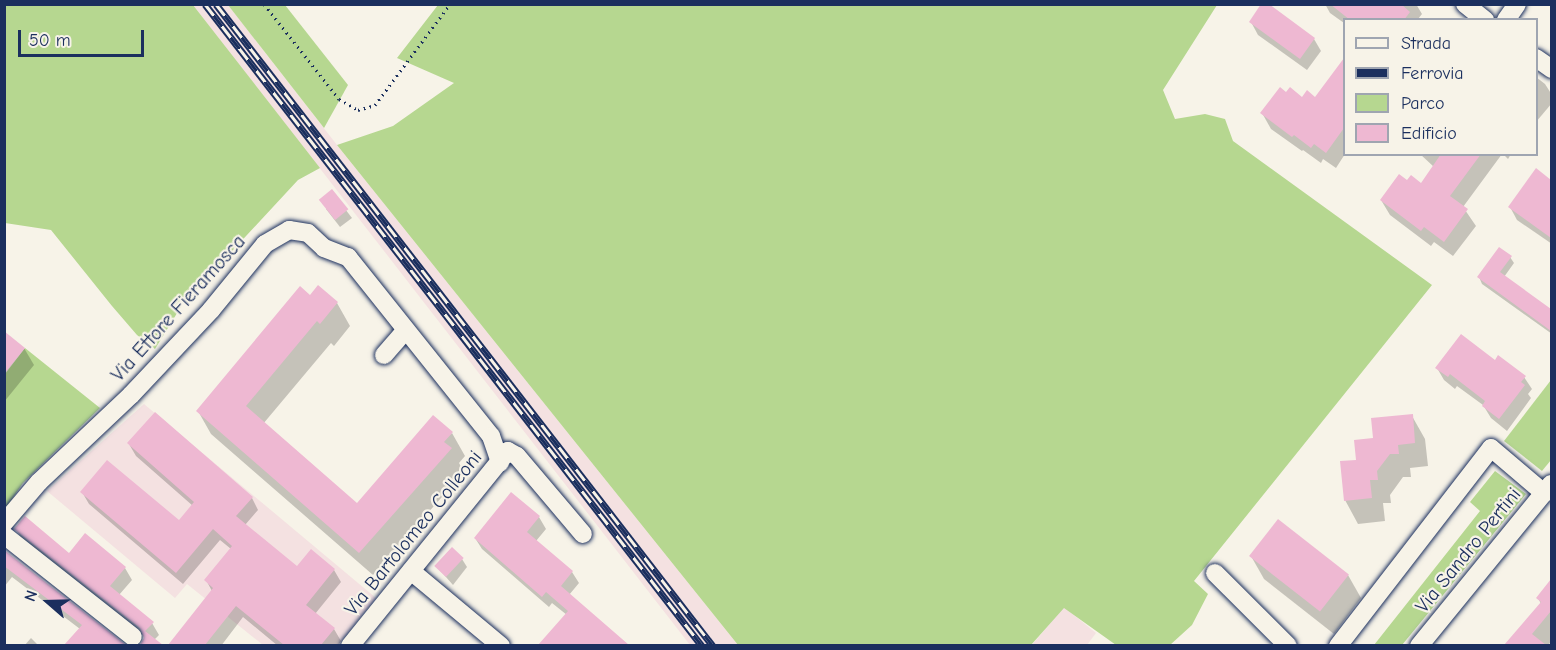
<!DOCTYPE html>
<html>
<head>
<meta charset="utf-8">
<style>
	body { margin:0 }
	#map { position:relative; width:1556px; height:650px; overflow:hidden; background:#f7f3e8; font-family:"Comic Neue",sans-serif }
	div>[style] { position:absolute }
	.built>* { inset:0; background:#f4e1e1 }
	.green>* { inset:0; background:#b6d790 }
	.shadow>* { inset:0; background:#0003 }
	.building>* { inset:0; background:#eeb8d2; transform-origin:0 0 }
	.path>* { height:3px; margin-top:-1.5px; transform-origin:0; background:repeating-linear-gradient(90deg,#1b2f5e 0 1.5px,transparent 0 6px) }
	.roads { filter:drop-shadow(0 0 2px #1b2f5e) drop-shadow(0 0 2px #1b2f5e) }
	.minor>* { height:18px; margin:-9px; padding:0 9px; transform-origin:9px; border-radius:9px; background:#f7f3e8 }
	.rail>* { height:7px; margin-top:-3.5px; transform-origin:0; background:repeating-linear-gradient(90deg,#f7f3e8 0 14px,#1b2f5e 0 28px); box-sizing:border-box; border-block:2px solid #1b2f5e }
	span { translate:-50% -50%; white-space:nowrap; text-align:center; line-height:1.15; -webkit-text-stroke:4.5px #f7f3e8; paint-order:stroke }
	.street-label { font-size:20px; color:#1b2f5e }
	.frame { position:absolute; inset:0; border:6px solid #1b2f5e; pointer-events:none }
	.legend { position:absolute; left:1343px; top:18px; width:195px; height:138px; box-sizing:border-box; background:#f7f3e8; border:2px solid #9fa5b1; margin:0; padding:8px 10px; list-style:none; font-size:18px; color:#1b2f5e }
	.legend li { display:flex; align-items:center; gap:12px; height:30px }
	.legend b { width:30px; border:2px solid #9fa5b1 }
	.north { position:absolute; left:18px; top:572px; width:60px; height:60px; -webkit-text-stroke:4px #f7f3e8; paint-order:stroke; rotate:290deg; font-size:16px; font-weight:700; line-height:24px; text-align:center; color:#1b2f5e }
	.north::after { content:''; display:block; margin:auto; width:21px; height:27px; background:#1b2f5e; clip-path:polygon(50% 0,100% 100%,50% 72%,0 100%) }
	.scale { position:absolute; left:18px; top:30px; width:126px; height:27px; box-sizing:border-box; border:3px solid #1b2f5e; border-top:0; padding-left:8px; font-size:18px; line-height:21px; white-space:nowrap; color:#1b2f5e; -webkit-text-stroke:4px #f7f3e8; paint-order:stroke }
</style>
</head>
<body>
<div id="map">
	<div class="built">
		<div style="clip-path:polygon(193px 5px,228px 5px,337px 145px,738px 645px,690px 645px)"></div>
		<div style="clip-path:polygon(144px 404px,376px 598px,338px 645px,263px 645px,187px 584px,175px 598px,47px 491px)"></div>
		<div style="clip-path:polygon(1064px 607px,1096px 633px,1087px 645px,1031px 646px)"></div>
	</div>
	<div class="green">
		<div style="clip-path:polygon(4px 5px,193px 5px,320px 168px,298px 180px,182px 305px,155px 349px,137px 335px,112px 306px,51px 230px,5px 223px)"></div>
		<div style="clip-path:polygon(228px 5px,285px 5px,348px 85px,324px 128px)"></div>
		<div style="clip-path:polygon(438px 5px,1217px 5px,1163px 90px,1175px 119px,1205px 114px,1225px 119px,1233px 141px,1432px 285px,1194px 581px,1208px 594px,1192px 625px,1170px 645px,1116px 645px,1064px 608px,1031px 645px,738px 645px,337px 145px,393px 126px,454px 83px,397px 58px)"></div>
		<div style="clip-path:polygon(25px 348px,100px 408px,23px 483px,5px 509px,5px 374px)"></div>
		<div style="clip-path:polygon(1551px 380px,1551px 460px,1542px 471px,1504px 441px)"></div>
		<div style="clip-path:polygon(1495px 471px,1526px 494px,1402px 645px,1374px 645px,1480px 511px,1470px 502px)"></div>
	</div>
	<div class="shadow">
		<div style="clip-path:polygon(1325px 4px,1416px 4px,1422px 14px,1418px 19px,1344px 20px,1344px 23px,1330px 13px)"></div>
		<div style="clip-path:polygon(1251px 22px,1314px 39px,1321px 51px,1307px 70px,1258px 35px)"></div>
		<div style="clip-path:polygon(1344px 61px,1345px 154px,1336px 168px,1323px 159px,1321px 163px,1303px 150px,1302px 151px,1271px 129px,1262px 113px,1287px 94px,1303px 99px,1316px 99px)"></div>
		<div style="clip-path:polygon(1536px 77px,1545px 84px,1552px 95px,1552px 103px,1536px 122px)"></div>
		<div style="clip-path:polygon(1420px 154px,1502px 154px,1463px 207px,1476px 226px,1453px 256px,1434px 242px,1431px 246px,1390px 215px,1381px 200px,1407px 182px,1422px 185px,1434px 167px)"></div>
		<div style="clip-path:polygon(1503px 154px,1511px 154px,1508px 159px)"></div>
		<div style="clip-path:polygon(1536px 171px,1552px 182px,1552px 244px,1517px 220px,1510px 207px)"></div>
		<div style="clip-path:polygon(332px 192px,352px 218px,340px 227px,326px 209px)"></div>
		<div style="clip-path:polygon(1510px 257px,1514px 263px,1504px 277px,1552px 311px,1552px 334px,1482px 284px,1479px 277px)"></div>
		<div style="clip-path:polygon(310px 297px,337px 303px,350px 326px,334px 346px,331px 343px,263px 424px,357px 506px,452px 433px,465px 456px,459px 463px,464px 472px,373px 575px,211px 434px,198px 411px)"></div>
		<div style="clip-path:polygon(4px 333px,24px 348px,34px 365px,4px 402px)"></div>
		<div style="clip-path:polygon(1496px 362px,1524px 377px,1532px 389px,1528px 394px,1531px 398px,1507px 431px,1491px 418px,1483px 405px,1457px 386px,1455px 389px,1444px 380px,1437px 368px)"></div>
		<div style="clip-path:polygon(1412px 416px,1425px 439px,1428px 466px,1410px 468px,1411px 477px,1403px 477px,1390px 495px,1391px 503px,1383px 503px,1385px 521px,1358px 524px,1345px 500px,1358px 461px,1374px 439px)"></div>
		<div style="clip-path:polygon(129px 444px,252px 498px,258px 510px,245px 525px,297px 568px,311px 551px,334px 570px,341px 582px,315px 614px,334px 629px,341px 641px,338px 646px,278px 646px,243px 617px,221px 646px,169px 646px,212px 591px,206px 580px,231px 549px,220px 540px,183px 584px,89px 504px,82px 492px,179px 523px,193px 506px,136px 456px)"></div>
		<div style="clip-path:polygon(511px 494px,539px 517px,546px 529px,536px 541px,572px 572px,579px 583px,569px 595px,627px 646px,540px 646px,567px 615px,552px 603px,549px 607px,482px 549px,475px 538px)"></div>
		<div style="clip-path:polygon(16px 529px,70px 555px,125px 568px,132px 580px,119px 595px,152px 623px,159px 635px,154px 640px,161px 646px,140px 646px,145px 637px,23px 541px)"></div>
		<div style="clip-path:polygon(4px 551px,123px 646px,66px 646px,80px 629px,12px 577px,4px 587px)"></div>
		<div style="clip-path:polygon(1251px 556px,1348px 575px,1361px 598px,1334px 634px,1264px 579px)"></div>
		<div style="clip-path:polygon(462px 559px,467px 567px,453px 585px,438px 568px)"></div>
		<div style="clip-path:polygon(1552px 582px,1552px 641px,1547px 646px,1506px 646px,1541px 604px,1538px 598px)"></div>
		<div style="clip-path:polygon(31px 638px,39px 646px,24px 646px)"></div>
	</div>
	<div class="building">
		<div style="clip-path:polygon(1261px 4px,1269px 4px,1315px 38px,1300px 59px,1249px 22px)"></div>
		<div style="clip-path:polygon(1330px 4px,1401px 4px,1410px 12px,1404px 20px,1350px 20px)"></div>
		<div style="clip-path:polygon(1344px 58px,1344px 128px,1326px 153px,1314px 144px,1311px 148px,1294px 135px,1292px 137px,1260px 113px,1280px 87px,1286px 92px,1290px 87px,1302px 97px,1307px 90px,1315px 97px)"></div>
		<div style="clip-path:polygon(1441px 154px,1481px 154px,1450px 196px,1468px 209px,1444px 242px,1424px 227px,1421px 231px,1380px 200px,1399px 174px,1407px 180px,1411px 175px,1421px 183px)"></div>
		<div style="clip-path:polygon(1536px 168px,1551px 180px,1551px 238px,1508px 207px)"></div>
		<div style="left:332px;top:189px;width:26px;height:17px;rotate:51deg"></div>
		<div style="clip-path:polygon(1499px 247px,1512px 256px,1500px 272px,1551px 309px,1551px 331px,1477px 277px)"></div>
		<div style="clip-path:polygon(318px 285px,338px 302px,320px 324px,317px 321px,246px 406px,357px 503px,433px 415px,453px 432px,444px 442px,452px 448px,359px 553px,196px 411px,300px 286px,310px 295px)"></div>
		<div style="clip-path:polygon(4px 331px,25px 348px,4px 374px)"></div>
		<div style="clip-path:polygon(1461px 334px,1495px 360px,1498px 355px,1526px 376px,1521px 382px,1525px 385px,1499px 419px,1482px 406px,1485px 401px,1450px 374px,1448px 377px,1435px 368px)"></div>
		<div style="clip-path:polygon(155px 412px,253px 497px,236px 516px,297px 566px,311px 549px,335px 569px,306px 605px,335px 628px,321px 645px,284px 645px,236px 606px,205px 645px,168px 645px,213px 588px,204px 580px,232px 546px,213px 529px,176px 573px,80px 492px,107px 460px,179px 520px,194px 502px,127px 443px)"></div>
		<div style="clip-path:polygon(1413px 414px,1415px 443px,1398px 445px,1399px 454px,1390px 454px,1377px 471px,1378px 480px,1370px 480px,1372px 498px,1344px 501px,1340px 461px,1356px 460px,1354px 440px,1373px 438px,1371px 418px)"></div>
		<div style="clip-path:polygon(511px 492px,540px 516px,527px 532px,573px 571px,561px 586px,629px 645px,538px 645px,568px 611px,546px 592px,542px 597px,474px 538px)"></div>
		<div style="clip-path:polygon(25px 516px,69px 553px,85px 533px,126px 567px,110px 586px,154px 622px,145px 631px,163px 645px,140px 645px,144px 638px,140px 628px,14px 529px)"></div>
		<div style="left:1278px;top:519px;width:90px;height:47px;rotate:38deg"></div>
		<div style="left:452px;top:547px;width:16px;height:26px;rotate:43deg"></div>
		<div style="clip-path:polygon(4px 550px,126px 645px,64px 645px,82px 625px,4px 566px)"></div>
		<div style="clip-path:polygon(1551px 579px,1551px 611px,1532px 634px,1546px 645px,1504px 645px,1541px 602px,1536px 598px)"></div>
	</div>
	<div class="path">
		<div style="left:264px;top:4px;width:121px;rotate:51.7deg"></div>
		<div style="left:339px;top:99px;width:22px;rotate:30deg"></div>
		<div style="left:358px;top:110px;width:18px;rotate:-16deg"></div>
		<div style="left:375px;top:105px;width:126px;rotate:-53.4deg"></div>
	</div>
	<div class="roads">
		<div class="minor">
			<div style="left:1465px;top:4px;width:26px;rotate:39deg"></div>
			<div style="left:1506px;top:20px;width:19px;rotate:-55deg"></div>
			<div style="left:1536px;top:58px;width:19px;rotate:35deg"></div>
			<div style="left:384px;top:355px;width:33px;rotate:-49deg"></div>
			<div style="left:4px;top:523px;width:54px;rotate:-49.5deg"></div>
			<div style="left:39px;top:482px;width:127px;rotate:-43.4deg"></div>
			<div style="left:131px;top:395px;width:117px;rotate:-46.7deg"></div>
			<div style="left:211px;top:310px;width:85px;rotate:-50.7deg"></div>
			<div style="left:265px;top:244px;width:28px;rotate:-30deg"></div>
			<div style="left:289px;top:230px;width:19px;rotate:9deg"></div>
			<div style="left:308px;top:233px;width:22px;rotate:43deg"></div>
			<div style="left:324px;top:248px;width:26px;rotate:21deg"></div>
			<div style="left:348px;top:257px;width:229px;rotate:51.4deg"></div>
			<div style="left:491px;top:436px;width:28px;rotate:71deg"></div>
			<div style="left:4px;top:535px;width:164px;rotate:38.3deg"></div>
			<div style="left:411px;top:571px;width:117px;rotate:39.8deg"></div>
			<div style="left:1215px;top:573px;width:103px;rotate:45deg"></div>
			<div style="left:350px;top:646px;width:251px;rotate:-51deg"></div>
			<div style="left:508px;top:451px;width:10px;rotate:29deg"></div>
			<div style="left:517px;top:456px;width:102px;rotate:49.8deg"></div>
			<div style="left:1338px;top:646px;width:250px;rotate:-52.3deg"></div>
			<div style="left:1491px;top:448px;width:70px;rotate:40.3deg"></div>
			<div style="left:1419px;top:646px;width:209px;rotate:-50.8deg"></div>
		</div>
	</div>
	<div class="rail">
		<div style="left:205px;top:4px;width:812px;rotate:52.25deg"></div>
		<div style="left:216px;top:4px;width:812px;rotate:52.25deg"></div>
	</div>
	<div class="street-label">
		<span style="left:178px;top:308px;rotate:-48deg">Via Ettore Fieramosca</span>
		<span style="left:413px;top:533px;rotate:-51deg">Via Bartolomeo Colleoni</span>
		<span style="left:1468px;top:550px;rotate:-51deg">Via Sandro Pertini</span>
	</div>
	<div class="frame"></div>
	<ul class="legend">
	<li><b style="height:8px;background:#f7f3e8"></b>Strada</li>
	<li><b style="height:8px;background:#1b2f5e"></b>Ferrovia</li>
	<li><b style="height:16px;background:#b6d790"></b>Parco</li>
	<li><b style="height:16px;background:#eeb8d2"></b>Edificio</li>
	</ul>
	<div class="north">N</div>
	<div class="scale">50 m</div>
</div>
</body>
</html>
